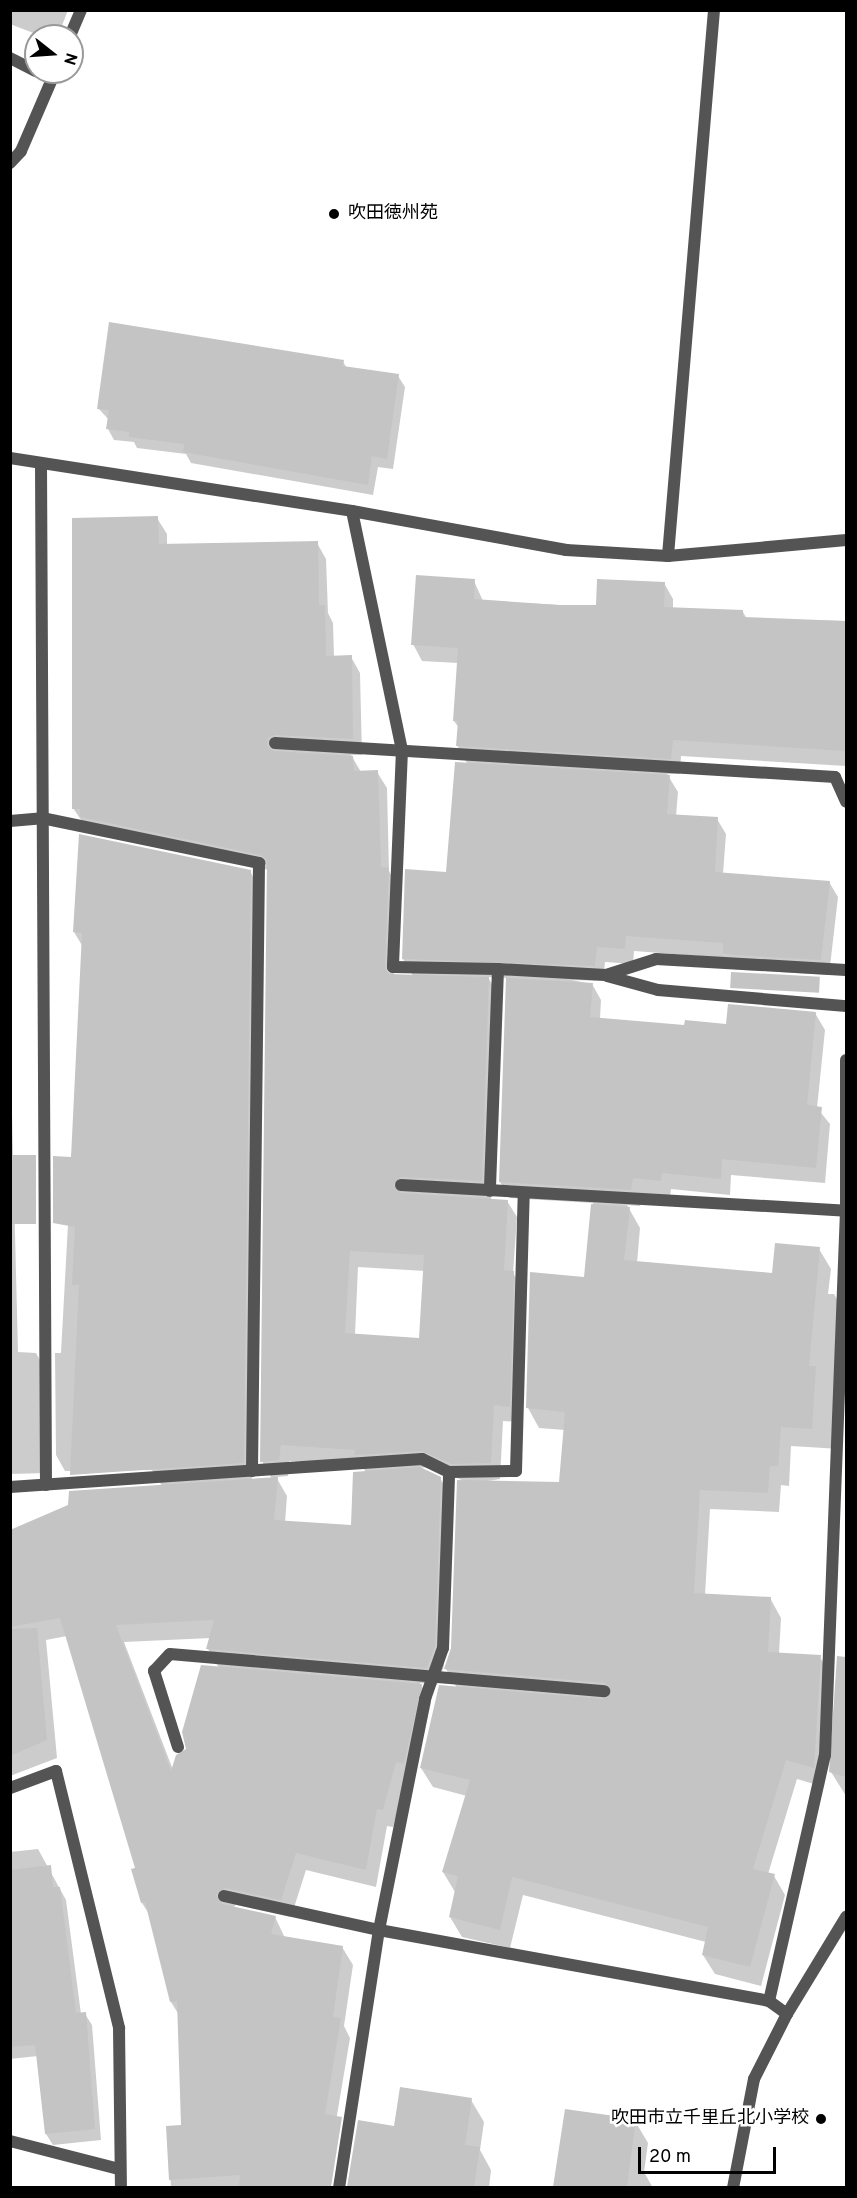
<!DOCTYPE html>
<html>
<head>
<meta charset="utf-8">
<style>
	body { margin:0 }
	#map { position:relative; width:857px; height:2198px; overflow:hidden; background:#fff; font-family:Overpass,"Noto Sans JP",sans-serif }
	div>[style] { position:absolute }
	.shadow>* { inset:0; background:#0003 }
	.building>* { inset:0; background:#c4c4c4; transform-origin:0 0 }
	.service>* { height:12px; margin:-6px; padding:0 6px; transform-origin:6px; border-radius:6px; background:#545454 }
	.minor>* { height:12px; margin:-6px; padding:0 6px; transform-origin:6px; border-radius:6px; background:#545454 }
	.tertiary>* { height:12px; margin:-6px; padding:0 6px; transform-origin:6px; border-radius:6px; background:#545454 }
	.dots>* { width:16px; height:16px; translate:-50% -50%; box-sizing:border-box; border:3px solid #fff; border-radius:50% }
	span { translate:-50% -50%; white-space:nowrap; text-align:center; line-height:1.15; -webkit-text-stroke:5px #fff; paint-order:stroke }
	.poi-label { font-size:18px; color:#000 }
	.left { translate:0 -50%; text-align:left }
	.right { translate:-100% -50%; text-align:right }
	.frame { position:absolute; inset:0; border:12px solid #000; pointer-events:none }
	.north { position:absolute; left:24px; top:24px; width:60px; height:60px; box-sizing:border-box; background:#fff; border:2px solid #999; border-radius:50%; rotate:107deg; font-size:16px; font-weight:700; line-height:24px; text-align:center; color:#000 }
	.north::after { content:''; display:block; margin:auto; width:21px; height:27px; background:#000; clip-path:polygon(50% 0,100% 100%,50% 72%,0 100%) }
	.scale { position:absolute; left:638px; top:2147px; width:138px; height:27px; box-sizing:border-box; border:3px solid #000; border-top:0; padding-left:8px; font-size:18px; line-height:21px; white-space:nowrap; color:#000; -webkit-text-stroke:4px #fff; paint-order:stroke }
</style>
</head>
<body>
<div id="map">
	<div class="shadow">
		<div style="clip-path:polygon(10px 10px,68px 10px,58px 36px,41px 36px,10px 24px)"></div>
		<div style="clip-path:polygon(343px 362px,347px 368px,398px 376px,405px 387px,393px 469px,378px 467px,373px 495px,191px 463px,186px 454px,137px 448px,134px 442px,114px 440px,108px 429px,109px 420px,99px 409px)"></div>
		<div style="clip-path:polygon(evenodd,157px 518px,167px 534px,167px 546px,317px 543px,326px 559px,328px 613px,333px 623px,334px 657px,351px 657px,360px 673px,362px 755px,351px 755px,361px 772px,377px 772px,387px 788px,389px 871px,397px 886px,394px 975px,413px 976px,403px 959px,448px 874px,468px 765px,457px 745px,459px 728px,454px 721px,458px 663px,422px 661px,413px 644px,474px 581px,483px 601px,598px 607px,664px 583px,673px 599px,673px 609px,743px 612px,747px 619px,846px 621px,846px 766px,681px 756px,680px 774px,667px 774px,678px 792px,676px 816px,717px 819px,726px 834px,723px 874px,829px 882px,838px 897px,829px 975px,743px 970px,733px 969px,727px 958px,634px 951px,633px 964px,605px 962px,603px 981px,572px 980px,592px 984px,601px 1000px,600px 1019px,686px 1027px,728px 1025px,815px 1013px,825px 1030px,817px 1108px,830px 1124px,825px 1183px,731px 1175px,730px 1195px,671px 1189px,670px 1197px,641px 1194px,640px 1206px,627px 1205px,640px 1228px,637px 1263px,774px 1275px,819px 1249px,831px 1269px,828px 1294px,834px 1294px,845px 1314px,840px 1449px,791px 1446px,789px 1486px,781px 1485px,779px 1512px,710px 1509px,705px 1595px,770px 1598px,781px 1618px,779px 1654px,820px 1657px,831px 1676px,824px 1787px,797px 1779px,768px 1874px,774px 1876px,785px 1895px,761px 1986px,715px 1974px,703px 1955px,706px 1942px,523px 1895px,510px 1948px,462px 1937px,450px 1917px,455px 1892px,443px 1872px,467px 1796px,433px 1787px,421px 1768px,457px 1688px,446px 1669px,453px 1649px,466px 1482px,432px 1467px,417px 1468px,440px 1478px,450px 1496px,444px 1666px,437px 1685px,420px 1683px,431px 1703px,413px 1781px,406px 1779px,393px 1827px,387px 1826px,376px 1887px,306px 1870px,291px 1917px,236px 1905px,232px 1908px,275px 1917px,285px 1938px,342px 1947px,353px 1965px,344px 2026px,350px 2038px,332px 2145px,328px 2144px,324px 2188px,171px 2188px,167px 2127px,183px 2126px,179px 2015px,171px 2002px,151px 1917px,142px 1903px,137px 1869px,67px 1636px,46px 1640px,57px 1758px,10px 1776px,10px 1532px,162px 1486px,152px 1470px,65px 1471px,56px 1455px,55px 1353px,61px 1353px,83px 947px,74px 932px,250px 871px,259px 888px,252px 1480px,272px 1479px,262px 1461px,269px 870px,90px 833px,73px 808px,157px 518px,488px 977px,507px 978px,500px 1182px,510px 1198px,593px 1203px,585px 1278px,528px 1408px,539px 1428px,565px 1430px,560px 1483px,482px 1482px,500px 1479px,503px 1421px,518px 1422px,522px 1288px,513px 1273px,517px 1217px,507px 1201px,491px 1200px,498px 995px,488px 977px,157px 518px,358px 1267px,425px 1271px,421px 1339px,355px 1335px,358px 1267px,157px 518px,289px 1461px,362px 1465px,366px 1473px,352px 1526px,285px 1523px,287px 1496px,276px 1477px,288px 1476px,289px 1461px,157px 518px,211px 1638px,208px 1649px,219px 1668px,188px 1750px,173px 1770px,124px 1642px,211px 1638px)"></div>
		<div style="clip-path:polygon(10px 880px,12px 943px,10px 943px)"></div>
		<div style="clip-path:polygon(10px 1033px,18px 1352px,36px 1353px,46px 1371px,47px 1473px,10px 1474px)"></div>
		<div style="clip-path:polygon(838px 1658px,846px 1658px,846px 1796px,831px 1772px)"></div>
		<div style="clip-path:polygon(38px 1849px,66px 1900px,81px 2014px,85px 2014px,92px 2025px,101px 2140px,53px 2145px,46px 2134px,38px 2056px,10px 2059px,10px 1852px)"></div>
		<div style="clip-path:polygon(401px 2089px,471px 2100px,484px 2122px,480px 2150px,491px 2170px,489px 2188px,387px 2188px)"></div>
		<div style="clip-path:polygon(566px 2110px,635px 2121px,648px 2143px,644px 2172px,653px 2188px,555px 2188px)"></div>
	</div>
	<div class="building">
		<div style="clip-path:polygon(109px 322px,344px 360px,343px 366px,399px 374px,387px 459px,372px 456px,368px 485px,183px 452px,184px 444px,129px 437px,129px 432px,106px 429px,109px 410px,97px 409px)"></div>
		<div style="clip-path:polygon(evenodd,158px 516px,159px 544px,318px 541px,319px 605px,325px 605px,326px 656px,352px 655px,353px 739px,275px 735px,268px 738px,267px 746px,274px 751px,353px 756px,354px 771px,378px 770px,381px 867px,389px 868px,385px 967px,388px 974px,489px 977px,482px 1181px,401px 1177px,393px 1185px,401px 1193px,508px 1200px,504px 1270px,514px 1271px,510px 1407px,494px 1405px,491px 1463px,451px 1464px,422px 1451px,354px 1455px,355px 1450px,281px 1445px,279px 1460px,260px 1462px,267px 860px,261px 855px,80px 817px,80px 809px,72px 809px,72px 518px,158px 516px,350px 1251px,424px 1255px,419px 1338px,345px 1333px,350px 1251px)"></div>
		<div style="clip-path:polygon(416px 575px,475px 579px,474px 599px,559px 605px,596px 605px,597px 579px,665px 582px,664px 607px,743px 610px,743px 617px,846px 621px,846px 751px,673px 740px,671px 759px,456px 746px,458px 721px,453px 721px,458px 648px,411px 645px)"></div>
		<div style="clip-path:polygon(455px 762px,670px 775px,667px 814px,718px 817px,715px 872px,830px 881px,821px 960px,733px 955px,723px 953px,723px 943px,626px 936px,625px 949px,597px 947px,595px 966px,402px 959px,405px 869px,446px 872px)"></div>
		<div style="clip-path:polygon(79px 834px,251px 870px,244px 1463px,70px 1475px,79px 1285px,72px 1285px,75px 1227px,53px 1223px,53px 1156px,71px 1157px,82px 933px,73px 932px)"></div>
		<div style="left:731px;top:972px;width:89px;height:16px;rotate:3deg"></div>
		<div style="clip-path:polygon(506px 978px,593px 983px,590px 1017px,684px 1025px,685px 1020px,726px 1024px,728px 1004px,816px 1012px,807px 1105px,822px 1107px,816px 1168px,722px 1159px,721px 1179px,662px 1173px,661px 1181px,633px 1178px,631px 1190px,499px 1182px)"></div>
		<div style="left:10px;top:1155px;width:26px;height:69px"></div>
		<div style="clip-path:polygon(591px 1204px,630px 1207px,624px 1260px,772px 1273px,775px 1243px,820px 1247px,809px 1366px,816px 1366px,812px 1429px,781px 1427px,778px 1466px,770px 1466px,768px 1493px,700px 1490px,694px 1593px,771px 1597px,768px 1652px,821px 1655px,814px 1768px,786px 1760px,753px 1869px,775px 1874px,750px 1967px,702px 1955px,708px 1927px,512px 1877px,500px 1930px,449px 1917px,458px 1876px,442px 1872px,470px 1780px,420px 1768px,439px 1685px,603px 1699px,612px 1692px,605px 1683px,444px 1669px,451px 1648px,457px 1480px,559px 1482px,565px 1412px,526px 1408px,530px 1272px,584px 1277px)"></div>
		<div style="clip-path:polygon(420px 1467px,441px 1477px,435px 1646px,427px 1668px,206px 1649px,214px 1620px,116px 1625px,171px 1771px,176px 1755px,186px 1749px,182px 1732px,201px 1665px,422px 1684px,404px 1764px,396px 1762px,383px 1810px,377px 1809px,366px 1870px,296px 1853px,281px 1900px,225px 1888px,216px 1895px,222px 1904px,276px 1916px,271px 1934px,343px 1946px,333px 2017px,341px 2018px,325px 2114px,342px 2117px,331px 2187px,239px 2187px,240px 2175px,169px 2180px,166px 2126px,181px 2125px,177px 2001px,170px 2002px,145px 1902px,141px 1903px,131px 1869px,135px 1868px,60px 1618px,10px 1627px,10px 1530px,68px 1505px,69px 1491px,278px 1477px,274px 1520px,351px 1525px,353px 1472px)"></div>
		<div style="clip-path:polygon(37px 1628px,47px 1740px,10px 1756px,10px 1629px)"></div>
		<div style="clip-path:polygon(837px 1656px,846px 1657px,846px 1777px,829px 1772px)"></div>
		<div style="clip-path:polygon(51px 1865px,53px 1887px,60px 1887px,76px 2013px,86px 2012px,95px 2129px,45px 2134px,35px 2045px,10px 2047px,10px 1870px)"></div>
		<div style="clip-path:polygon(400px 2087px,472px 2098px,465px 2145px,480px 2147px,474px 2187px,347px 2187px,358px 2120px,394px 2126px)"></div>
		<div style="clip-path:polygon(565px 2109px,636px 2119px,627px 2187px,553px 2187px)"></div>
	</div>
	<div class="service">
		<div style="left:70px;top:36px;width:28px;rotate:-67deg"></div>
		<div style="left:10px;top:58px;width:29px;rotate:27deg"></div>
		<div style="left:10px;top:163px;width:16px;rotate:-47deg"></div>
		<div style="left:21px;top:151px;width:86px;rotate:-66.7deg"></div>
	</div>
	<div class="minor">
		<div style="left:10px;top:458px;width:346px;rotate:8.8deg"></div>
		<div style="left:352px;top:511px;width:218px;rotate:10.3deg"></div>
		<div style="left:566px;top:550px;width:102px;rotate:3.4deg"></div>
		<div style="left:41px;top:464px;width:1021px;rotate:89.72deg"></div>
		<div style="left:352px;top:511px;width:244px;rotate:78.2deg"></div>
		<div style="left:402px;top:750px;width:217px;rotate:92.4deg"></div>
		<div style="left:393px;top:967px;width:105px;rotate:1.1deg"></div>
		<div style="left:498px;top:969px;width:222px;rotate:92.1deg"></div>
		<div style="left:275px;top:743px;width:561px;rotate:3.47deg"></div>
		<div style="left:835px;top:777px;width:27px;rotate:66deg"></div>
		<div style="left:10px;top:821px;width:32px;rotate:-5deg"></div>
		<div style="left:42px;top:818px;width:222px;rotate:11.7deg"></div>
		<div style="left:259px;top:863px;width:608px;rotate:90.66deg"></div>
		<div style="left:498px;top:969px;width:108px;rotate:3.2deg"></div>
		<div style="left:606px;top:975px;width:52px;rotate:-17.7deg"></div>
		<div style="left:656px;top:959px;width:190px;rotate:3.3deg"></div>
		<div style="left:607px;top:976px;width:53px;rotate:15.4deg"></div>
		<div style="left:658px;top:990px;width:189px;rotate:4.9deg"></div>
		<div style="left:401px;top:1185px;width:446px;rotate:3.3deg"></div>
		<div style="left:10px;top:1487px;width:413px;rotate:-3.9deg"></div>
		<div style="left:422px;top:1459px;width:30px;rotate:26deg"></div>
		<div style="left:449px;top:1472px;width:67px;rotate:-0.9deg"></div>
		<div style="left:516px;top:1471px;width:278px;rotate:-88.4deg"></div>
		<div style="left:178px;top:1747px;width:80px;rotate:-107.5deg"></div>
		<div style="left:154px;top:1671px;width:23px;rotate:-47deg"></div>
		<div style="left:170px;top:1654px;width:436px;rotate:4.9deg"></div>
		<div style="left:10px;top:1788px;width:49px;rotate:-20.3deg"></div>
		<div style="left:56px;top:1771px;width:265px;rotate:76.2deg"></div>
		<div style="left:119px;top:2028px;width:160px;rotate:89.3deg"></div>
		<div style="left:224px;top:1896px;width:159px;rotate:12.4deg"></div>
		<div style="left:379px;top:1930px;width:396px;rotate:10.3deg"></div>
		<div style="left:787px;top:2014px;width:22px;rotate:-144deg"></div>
		<div style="left:769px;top:2001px;width:252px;rotate:-77.2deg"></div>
		<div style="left:825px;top:1755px;width:544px;rotate:-87.79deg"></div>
		<div style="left:846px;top:1211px;width:151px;rotate:-90deg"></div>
		<div style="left:10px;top:2141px;width:113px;rotate:14.4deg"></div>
		<div style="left:339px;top:2188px;width:261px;rotate:-81.2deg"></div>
		<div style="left:379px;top:1930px;width:236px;rotate:-78.7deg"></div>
		<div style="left:425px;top:1699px;width:54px;rotate:-70.6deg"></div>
		<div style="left:443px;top:1648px;width:176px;rotate:-88deg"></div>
	</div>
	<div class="tertiary">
		<div style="left:714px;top:10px;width:548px;rotate:94.82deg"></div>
		<div style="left:668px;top:556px;width:179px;rotate:-5.1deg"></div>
		<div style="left:733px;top:2188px;width:111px;rotate:-79.1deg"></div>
		<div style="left:754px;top:2079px;width:73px;rotate:-63.1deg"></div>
		<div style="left:787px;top:2014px;width:114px;rotate:-58.7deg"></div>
	</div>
	<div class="dots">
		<div style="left:334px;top:214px;background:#000"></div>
		<div style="left:821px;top:2119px;background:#000"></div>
	</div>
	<div class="poi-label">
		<span class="left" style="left:348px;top:214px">吹田徳州苑</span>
		<span class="right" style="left:809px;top:2119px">吹田市立千里丘北小学校</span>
	</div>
	<div class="frame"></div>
	<div class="north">N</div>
	<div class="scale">20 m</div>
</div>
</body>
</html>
